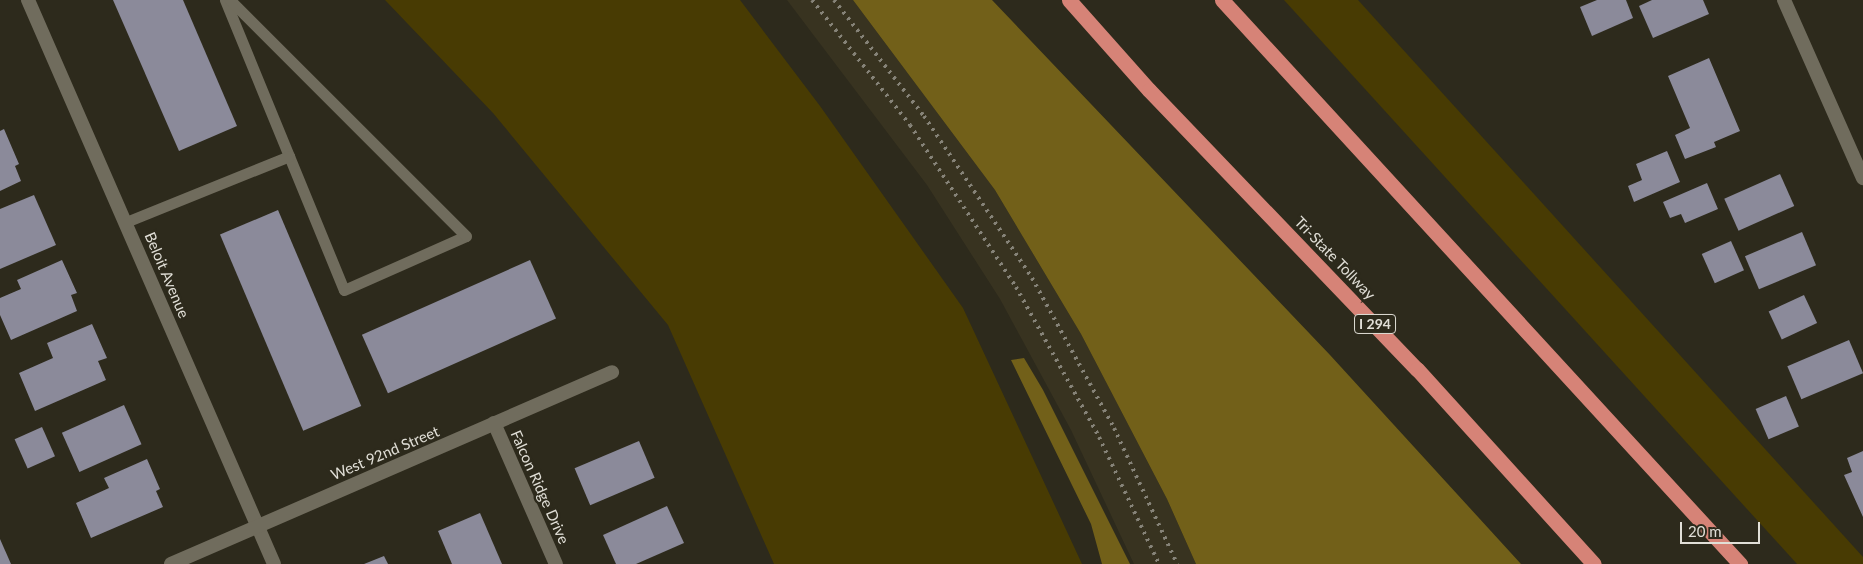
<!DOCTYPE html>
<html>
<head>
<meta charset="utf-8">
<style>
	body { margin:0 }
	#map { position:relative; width:1863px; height:564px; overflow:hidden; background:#2d2a1c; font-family:Lato,sans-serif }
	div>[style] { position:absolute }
	.built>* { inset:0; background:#383320 }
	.green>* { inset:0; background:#483b03 }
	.forest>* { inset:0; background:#726019 }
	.building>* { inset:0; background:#8b8a9a; transform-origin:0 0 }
	.service>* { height:11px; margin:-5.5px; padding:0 5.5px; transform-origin:5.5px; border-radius:5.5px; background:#706c5d }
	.minor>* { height:14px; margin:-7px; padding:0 7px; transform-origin:7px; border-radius:7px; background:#706c5d }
	.motorway>* { height:15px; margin:-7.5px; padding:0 7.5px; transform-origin:7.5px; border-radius:7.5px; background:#d68377 }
	.rail>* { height:4px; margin-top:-2px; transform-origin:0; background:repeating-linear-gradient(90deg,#868378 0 2.5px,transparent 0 7.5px) }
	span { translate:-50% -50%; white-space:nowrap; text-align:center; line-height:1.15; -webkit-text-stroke:5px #2d2a1c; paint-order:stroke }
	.shield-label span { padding:1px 4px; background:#2d2a1c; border:1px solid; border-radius:4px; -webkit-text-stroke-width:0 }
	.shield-label { font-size:14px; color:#e1dfd7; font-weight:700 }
	.street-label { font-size:15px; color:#e1dfd7 }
	.scale { position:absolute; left:1680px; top:522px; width:80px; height:22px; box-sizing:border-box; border:2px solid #e1dfd7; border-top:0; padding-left:6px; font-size:15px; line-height:18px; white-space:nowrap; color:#e1dfd7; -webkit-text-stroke:4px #2d2a1c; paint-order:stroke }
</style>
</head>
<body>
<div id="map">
	<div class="built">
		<div style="clip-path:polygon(787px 0,853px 0,995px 190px,1081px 334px,1167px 499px,1196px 564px,1134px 564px,1071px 430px,1000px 299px,927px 185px)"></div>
	</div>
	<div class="green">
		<div style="clip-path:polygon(385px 0,740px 0,820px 106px,963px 308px,1082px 564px,774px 564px,668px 325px,493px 113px)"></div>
		<div style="clip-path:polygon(1284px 0,1358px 0,1863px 557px,1863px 564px,1797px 564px)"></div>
	</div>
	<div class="forest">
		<div style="clip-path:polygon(853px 0,992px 0,1330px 355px,1521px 564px,1196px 564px,1167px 499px,1081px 334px,995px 190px)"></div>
		<div style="clip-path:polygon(1024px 358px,1043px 390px,1130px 564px,1102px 564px,1091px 524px,1011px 360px)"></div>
	</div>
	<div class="building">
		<div style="clip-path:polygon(113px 0,183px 0,237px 126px,179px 151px)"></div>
		<div style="clip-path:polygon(1597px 0,1626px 0,1633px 18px,1592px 36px,1580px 7px)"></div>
		<div style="clip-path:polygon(1652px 0,1703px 0,1709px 14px,1653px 38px,1639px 6px)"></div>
		<div style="clip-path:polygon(1709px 58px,1740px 131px,1714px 142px,1716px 147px,1685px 159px,1675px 135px,1690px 128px,1668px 76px)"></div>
		<div style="clip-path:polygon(4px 129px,19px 164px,15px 166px,21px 181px,0 191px,0 131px)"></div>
		<div style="clip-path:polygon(1667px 151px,1680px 182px,1634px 202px,1628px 186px,1642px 180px,1636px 164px)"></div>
		<div style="left:1780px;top:174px;width:35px;height:61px;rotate:66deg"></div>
		<div style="clip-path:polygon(1707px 183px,1718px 209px,1685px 223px,1681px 214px,1670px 218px,1663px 202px)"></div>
		<div style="clip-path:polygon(34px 195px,56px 245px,0 269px,0 209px)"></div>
		<div style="left:278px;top:210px;width:213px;height:63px;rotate:67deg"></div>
		<div style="left:1802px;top:232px;width:36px;height:62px;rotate:67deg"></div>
		<div style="left:1731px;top:241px;width:32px;height:32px;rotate:66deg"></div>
		<div style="clip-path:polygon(62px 260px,77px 293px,71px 295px,77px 311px,11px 340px,0 315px,0 298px,21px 289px,17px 280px)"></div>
		<div style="left:530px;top:260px;width:64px;height:184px;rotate:66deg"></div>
		<div style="left:1804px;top:295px;width:31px;height:39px;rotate:65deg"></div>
		<div style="clip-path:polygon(92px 324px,107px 358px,98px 361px,106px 380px,35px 411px,19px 373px,53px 358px,47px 343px)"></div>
		<div style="left:1849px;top:340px;width:36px;height:67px;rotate:67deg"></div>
		<div style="left:1786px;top:396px;width:33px;height:33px;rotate:67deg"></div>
		<div style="left:124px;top:405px;width:43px;height:68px;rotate:66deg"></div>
		<div style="left:42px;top:427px;width:32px;height:30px;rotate:66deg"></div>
		<div style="left:639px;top:441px;width:40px;height:70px;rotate:67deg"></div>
		<div style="clip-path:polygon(1863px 451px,1863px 517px,1844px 475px,1852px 472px,1847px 458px)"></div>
		<div style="clip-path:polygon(147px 459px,160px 489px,156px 491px,163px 507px,91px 538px,76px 503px,109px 488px,104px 478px)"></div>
		<div style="clip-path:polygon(667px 506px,684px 543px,636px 564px,616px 564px,603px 535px)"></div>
		<div style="clip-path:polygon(480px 513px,502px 564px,452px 564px,438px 531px)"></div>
		<div style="clip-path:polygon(0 539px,11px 564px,0 564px)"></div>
		<div style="clip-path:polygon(384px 556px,388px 564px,364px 564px)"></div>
	</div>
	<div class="service">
		<div style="left:225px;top:0;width:313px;rotate:67.7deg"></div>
		<div style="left:344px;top:290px;width:133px;rotate:-23.9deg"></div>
		<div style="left:466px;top:236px;width:334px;rotate:-135deg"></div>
		<div style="left:126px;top:222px;width:176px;rotate:-22deg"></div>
	</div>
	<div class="minor">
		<div style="left:28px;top:0;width:615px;rotate:66.43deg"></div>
		<div style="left:1784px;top:0;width:195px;rotate:66.1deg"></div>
		<div style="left:494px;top:423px;width:154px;rotate:66.3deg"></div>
		<div style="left:171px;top:564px;width:481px;rotate:-23.5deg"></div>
	</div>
	<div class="motorway">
		<div style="left:1069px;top:0;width:120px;rotate:48.4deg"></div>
		<div style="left:1149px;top:90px;width:387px;rotate:46.2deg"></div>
		<div style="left:1417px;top:369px;width:263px;rotate:47.8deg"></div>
		<div style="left:1222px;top:0;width:766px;rotate:47.43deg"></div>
	</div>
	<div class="rail">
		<div style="left:812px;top:0;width:159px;rotate:51.9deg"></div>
		<div style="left:910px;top:125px;width:194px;rotate:56.8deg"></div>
		<div style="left:1016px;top:287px;width:171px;rotate:61deg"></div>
		<div style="left:1099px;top:437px;width:140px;rotate:64.7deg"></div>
		<div style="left:834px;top:0;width:147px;rotate:52.2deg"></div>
		<div style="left:924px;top:116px;width:195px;rotate:56.3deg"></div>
		<div style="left:1032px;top:278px;width:171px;rotate:61.3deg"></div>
		<div style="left:1114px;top:428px;width:150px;rotate:65.1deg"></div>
	</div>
	<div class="shield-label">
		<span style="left:1375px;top:324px">I 294</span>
	</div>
	<div class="street-label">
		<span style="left:1335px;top:258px;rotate:46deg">Tri-State Tollway</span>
		<span style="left:167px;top:275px;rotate:67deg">Beloit Avenue</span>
		<span style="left:385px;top:453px;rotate:-23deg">West 92nd Street</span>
		<span style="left:540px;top:487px;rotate:66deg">Falcon Ridge Drive</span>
	</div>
	<div class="scale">20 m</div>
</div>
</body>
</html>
